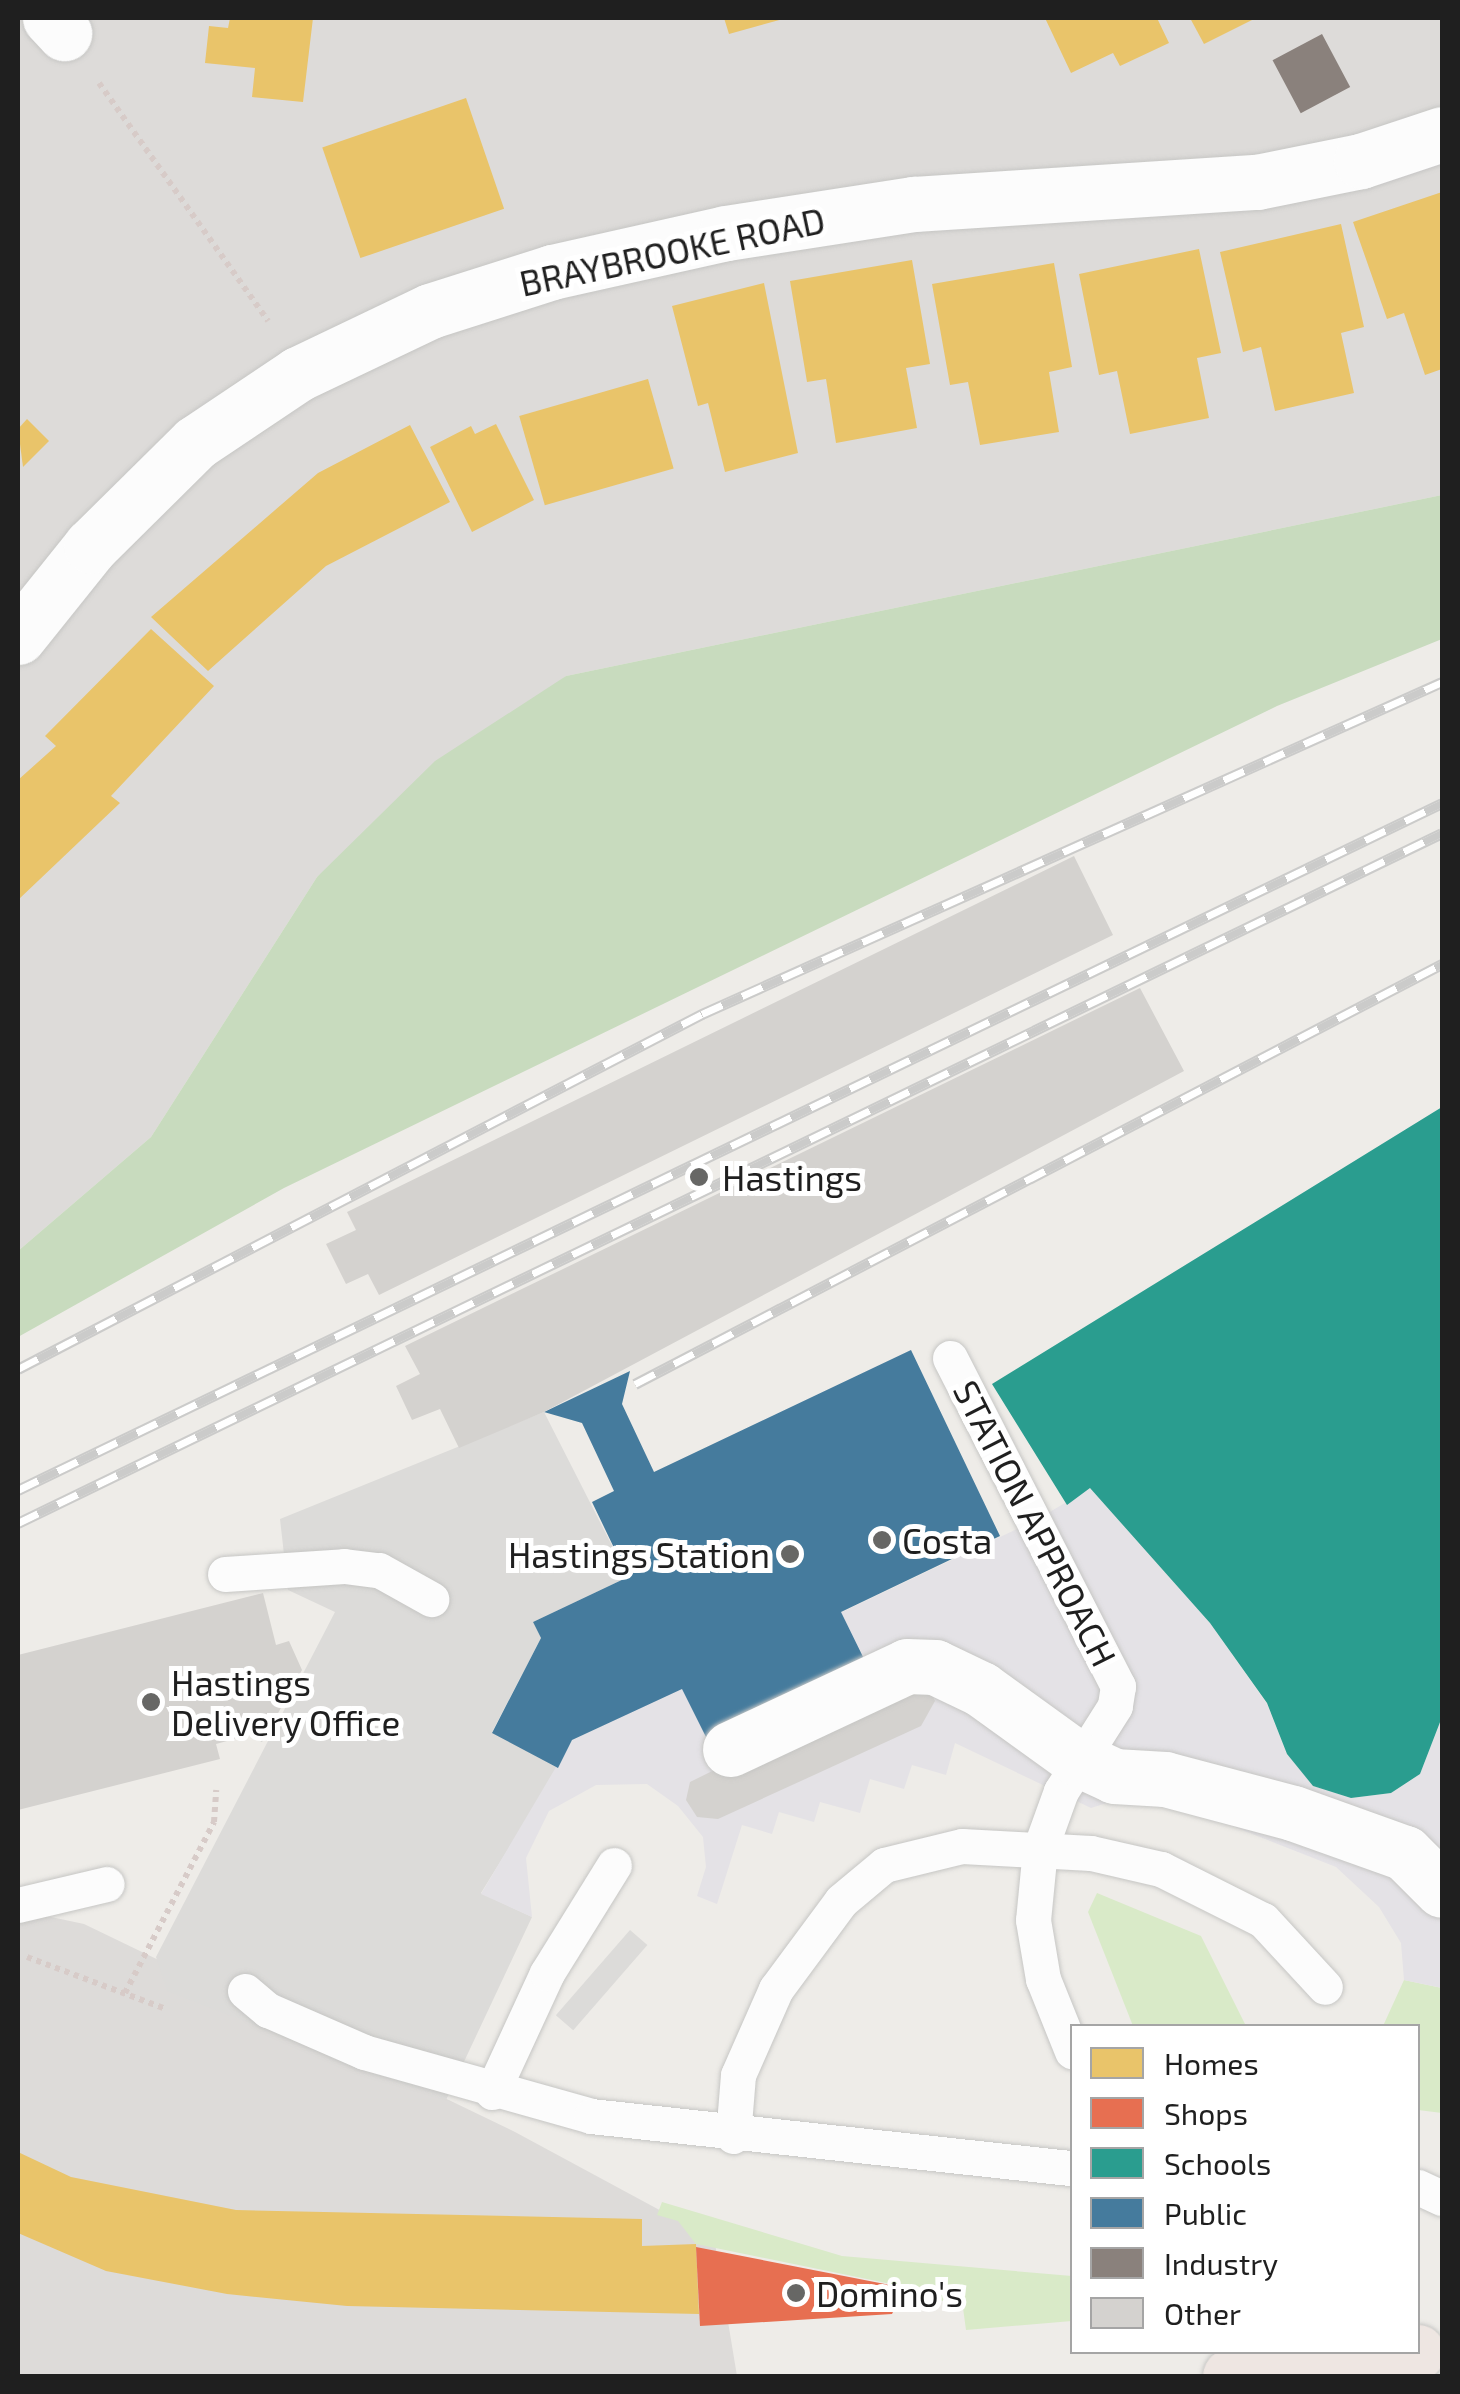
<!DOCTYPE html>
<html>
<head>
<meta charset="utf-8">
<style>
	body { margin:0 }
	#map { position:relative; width:1460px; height:2394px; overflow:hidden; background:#eeece8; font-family:"Exo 2",sans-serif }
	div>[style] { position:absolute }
	.residential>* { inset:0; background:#dddbd9 }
	.religious>* { inset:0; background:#dcdbd9; transform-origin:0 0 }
	.grass>* { inset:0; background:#d9eac8 }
	.forest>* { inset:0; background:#c8dbbe }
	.plaza>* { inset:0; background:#e4e2e6 }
	.homes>* { inset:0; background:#e9c46a; transform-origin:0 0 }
	.shops>* { inset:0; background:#e76f51 }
	.schools>* { inset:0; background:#2a9d8f }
	.public>* { inset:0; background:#457b9d }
	.industry>* { inset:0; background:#8a817c; transform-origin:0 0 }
	.building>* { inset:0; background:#d4d2cf }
	.path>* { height:6px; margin-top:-3px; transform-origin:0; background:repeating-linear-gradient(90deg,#d7cbc8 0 5px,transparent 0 10px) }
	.roads { filter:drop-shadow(0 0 2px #c6c6c4) drop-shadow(0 0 2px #c6c6c4) }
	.service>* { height:35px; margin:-17.5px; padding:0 17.5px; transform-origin:17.5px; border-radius:17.5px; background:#fcfcfc }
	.pedestrian>* { height:55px; margin:-27.5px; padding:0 27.5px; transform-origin:27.5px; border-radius:27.5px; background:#fcfcfc }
	.minor>* { height:55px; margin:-27.5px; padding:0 27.5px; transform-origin:27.5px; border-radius:27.5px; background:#fcfcfc }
	.tertiary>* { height:55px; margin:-27.5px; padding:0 27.5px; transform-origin:27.5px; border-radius:27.5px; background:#fcfcfc }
	.trunk>* { height:55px; margin:-27.5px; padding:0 27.5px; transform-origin:27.5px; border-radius:27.5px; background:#eee6e2 }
	.rail>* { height:11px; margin-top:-5.5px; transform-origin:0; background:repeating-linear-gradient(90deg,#fff 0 22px,#cbcbca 0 44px); box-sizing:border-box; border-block:2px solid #cbcbca }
	.dots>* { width:28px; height:28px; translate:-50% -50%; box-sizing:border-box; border:5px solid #fff; border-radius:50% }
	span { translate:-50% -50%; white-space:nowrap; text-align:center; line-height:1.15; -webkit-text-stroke:10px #fff; paint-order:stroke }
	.street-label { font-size:35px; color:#1f1f1f }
	.poi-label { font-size:35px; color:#1f1f1f }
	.left { translate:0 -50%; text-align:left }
	.right { translate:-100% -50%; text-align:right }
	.frame { position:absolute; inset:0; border:20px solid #1f1f1f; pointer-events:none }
	.legend { position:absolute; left:1070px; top:2024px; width:350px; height:330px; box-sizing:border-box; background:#fff; border:2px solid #a5a5a5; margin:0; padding:12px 18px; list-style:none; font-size:30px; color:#1f1f1f }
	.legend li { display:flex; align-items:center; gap:20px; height:50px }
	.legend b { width:50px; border:2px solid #a5a5a5 }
</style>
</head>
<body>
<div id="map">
	<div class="residential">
		<div style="clip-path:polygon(18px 18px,1442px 18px,1442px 495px,566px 676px,317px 877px,151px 1137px,18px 1251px)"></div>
		<div style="clip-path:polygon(18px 1910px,84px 1924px,515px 2132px,678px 2220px,712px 2225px,737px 2376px,18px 2376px)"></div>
	</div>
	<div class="religious">
		<div style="clip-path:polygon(544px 1412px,628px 1577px,533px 1622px,541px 1638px,492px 1732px,558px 1768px,481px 1893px,532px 1917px,446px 2100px,167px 1991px,156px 1957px,335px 1612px,288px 1590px,280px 1519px)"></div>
		<div style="left:630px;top:1930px;width:23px;height:113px;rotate:41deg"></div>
	</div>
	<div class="grass">
		<div style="clip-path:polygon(1097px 1893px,1201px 1936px,1246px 2026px,1133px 2026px,1088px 1912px)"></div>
		<div style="clip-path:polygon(1404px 1980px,1442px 1988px,1442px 2113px,1418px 2110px,1418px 2026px,1383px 2026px)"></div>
		<div style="clip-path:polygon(662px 2202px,842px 2256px,1072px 2276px,1072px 2321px,966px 2330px,963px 2308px,896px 2285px,696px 2244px,678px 2221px,657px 2215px)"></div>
	</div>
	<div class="forest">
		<div style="clip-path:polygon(1442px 495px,1442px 639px,1277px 706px,284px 1188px,18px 1337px,18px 1251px,151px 1137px,317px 877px,435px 761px,566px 676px)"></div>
	</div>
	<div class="plaza">
		<div style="clip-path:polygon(1090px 1488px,1210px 1623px,1267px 1704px,1287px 1754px,1313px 1786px,1351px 1798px,1391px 1793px,1420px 1774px,1442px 1717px,1442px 1988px,1404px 1980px,1401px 1943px,1379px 1907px,1336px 1867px,1144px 1791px,1091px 1808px,955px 1743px,946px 1775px,912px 1765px,904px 1789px,870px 1779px,860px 1813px,820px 1802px,814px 1822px,779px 1812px,772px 1834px,742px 1825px,717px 1904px,697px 1896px,706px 1867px,703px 1837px,678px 1806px,647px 1784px,596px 1785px,549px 1811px,526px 1858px,532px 1917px,481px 1894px,572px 1740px,1038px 1519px)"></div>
	</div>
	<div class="homes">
		<div style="clip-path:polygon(230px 18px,313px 18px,303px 102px,252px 97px,255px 68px,205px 63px,209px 26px,228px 28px)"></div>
		<div style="clip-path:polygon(724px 18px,783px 18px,783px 19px,729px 34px)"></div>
		<div style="clip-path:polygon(1045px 18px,1157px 18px,1169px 43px,1120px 66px,1113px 53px,1071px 73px)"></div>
		<div style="clip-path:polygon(1190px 18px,1256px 18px,1204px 44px)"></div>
		<div style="left:466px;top:98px;width:117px;height:152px;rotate:71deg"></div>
		<div style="clip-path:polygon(1442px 192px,1442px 369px,1425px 375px,1404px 313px,1387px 319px,1353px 222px)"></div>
		<div style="clip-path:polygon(1341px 224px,1364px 327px,1341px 333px,1354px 393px,1275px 411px,1261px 347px,1243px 352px,1220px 252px)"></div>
		<div style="clip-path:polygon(1199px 249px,1221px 353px,1197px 358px,1209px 418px,1130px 434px,1117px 371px,1099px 375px,1079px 274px)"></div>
		<div style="clip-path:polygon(912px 260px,930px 364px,906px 368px,917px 428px,836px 443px,826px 379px,807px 382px,790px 281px)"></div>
		<div style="clip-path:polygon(1054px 263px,1072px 367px,1049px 372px,1059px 432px,980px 445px,968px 382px,950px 385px,932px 284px)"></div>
		<div style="clip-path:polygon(764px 283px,798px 453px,725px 472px,708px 403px,698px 406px,672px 306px)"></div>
		<div style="left:648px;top:379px;width:93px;height:134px;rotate:74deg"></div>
		<div style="clip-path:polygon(27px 419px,49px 441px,23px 467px,18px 429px)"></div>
		<div style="clip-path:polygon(496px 424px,534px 500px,472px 532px,430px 447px,471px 426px,475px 434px)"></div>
		<div style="clip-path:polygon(410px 425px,450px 502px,326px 566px,208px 671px,151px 617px,318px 473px)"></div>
		<div style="clip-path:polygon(151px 629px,214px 686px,111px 796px,120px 803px,18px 900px,18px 780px,56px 746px,45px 736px)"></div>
		<div style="clip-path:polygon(18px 2152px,71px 2177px,236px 2210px,642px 2219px,642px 2246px,696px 2244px,699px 2314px,347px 2306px,227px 2294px,106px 2271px,18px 2233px)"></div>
	</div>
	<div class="shops">
		<div style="clip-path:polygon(696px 2247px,890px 2285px,899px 2300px,892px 2314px,700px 2326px)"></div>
	</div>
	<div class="schools">
		<div style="clip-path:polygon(1442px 1107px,1442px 1717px,1420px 1774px,1391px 1793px,1351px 1798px,1313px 1786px,1287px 1754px,1267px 1703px,1210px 1623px,1090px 1488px,1067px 1505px,992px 1384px)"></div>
	</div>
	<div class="public">
		<div style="clip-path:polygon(911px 1350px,1000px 1536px,841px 1612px,867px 1665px,708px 1741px,682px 1689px,572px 1740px,558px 1768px,492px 1733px,541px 1638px,533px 1622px,628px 1577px,592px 1502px,614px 1491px,582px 1423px,544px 1412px,630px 1371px,622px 1404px,654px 1472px)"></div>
	</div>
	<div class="industry">
		<div style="left:1322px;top:34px;width:60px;height:56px;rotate:62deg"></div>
	</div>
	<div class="building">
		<div style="clip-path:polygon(1074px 856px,1113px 935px,379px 1295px,368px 1274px,346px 1284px,326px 1244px,356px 1230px,347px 1212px)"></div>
		<div style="clip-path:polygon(1140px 988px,1184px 1071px,544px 1412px,459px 1448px,440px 1409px,412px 1420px,396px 1386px,420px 1374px,405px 1346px)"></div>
		<div style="clip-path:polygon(263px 1593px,276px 1645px,289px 1641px,302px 1670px,262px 1742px,249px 1735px,216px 1744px,220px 1759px,18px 1810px,18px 1655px)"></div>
		<div style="clip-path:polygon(903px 1677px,927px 1685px,935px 1701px,921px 1726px,718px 1819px,697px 1817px,686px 1800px,690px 1782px)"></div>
	</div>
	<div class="path">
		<div style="left:99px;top:83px;width:292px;rotate:54.6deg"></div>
		<div style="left:27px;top:1957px;width:148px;rotate:20.5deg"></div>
		<div style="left:125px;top:1993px;width:193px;rotate:-62.5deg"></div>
		<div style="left:214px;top:1822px;width:32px;rotate:-86deg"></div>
	</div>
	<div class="roads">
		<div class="service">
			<div style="left:950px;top:1358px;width:369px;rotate:62.9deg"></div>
			<div style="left:1118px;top:1686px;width:20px;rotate:99deg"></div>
			<div style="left:1115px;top:1706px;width:101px;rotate:122.4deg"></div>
			<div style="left:1061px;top:1791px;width:62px;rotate:109.9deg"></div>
			<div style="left:1040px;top:1849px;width:71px;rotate:95.6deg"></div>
			<div style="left:1033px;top:1920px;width:60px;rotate:80.4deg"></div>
			<div style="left:1043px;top:1979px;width:78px;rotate:68.1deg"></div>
			<div style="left:225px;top:1574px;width:119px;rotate:-3.8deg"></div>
			<div style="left:344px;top:1566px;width:35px;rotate:7deg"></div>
			<div style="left:379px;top:1570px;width:60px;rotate:29.1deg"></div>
			<div style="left:18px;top:1905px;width:91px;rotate:-13.3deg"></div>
			<div style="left:245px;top:1991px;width:30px;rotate:40deg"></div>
			<div style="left:268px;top:2010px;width:105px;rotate:23.6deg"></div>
			<div style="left:364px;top:2052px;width:236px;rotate:15.7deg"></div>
			<div style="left:591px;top:2116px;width:484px;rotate:6.2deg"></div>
			<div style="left:492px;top:2092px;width:131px;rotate:-65.2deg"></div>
			<div style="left:547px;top:1973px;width:127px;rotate:-58.2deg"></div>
			<div style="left:733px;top:2136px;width:61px;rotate:-85.3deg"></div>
			<div style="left:738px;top:2075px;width:94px;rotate:-66.2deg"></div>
			<div style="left:776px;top:1989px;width:109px;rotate:-53.5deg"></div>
			<div style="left:841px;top:1901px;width:56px;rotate:-39.9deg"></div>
			<div style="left:884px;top:1865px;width:80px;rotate:-13.7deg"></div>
			<div style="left:962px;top:1846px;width:129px;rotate:3.1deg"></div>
			<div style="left:1091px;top:1853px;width:72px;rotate:12.9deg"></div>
			<div style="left:1161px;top:1869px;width:114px;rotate:26.6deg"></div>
			<div style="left:1263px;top:1920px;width:91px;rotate:47.2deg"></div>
			<div style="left:1418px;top:2187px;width:26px;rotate:25deg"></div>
		</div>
		<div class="pedestrian">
			<div style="left:730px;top:1749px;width:195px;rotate:-25.1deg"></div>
			<div style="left:907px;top:1666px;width:28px;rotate:2deg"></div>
			<div style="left:935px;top:1667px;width:51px;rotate:25.6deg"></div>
			<div style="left:981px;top:1689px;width:120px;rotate:35.8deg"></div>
			<div style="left:1078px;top:1759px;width:40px;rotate:25deg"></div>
			<div style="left:1114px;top:1776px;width:51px;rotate:3.4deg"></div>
			<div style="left:1165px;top:1779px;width:132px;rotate:14.9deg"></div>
			<div style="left:1293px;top:1813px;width:119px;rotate:19.7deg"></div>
			<div style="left:1405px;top:1853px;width:52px;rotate:45deg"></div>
		</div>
		<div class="minor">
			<div style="left:50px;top:18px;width:21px;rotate:47deg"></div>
		</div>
		<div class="tertiary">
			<div style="left:18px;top:637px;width:117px;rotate:-51.3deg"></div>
			<div style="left:91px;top:546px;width:146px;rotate:-44.7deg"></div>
			<div style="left:195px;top:443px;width:124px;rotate:-33.8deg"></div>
			<div style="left:298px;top:374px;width:146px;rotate:-25.5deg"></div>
			<div style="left:430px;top:311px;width:128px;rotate:-17.7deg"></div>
			<div style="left:552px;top:272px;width:178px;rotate:-12.6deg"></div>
			<div style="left:726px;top:233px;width:190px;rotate:-8.8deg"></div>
			<div style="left:914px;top:204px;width:344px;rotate:-3.7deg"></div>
			<div style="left:1257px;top:182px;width:106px;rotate:-11.4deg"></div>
			<div style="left:1361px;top:161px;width:85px;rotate:-18.4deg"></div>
		</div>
		<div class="trunk">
			<div style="left:1230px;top:2376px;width:189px;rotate:-7.3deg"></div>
		</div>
	</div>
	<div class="rail">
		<div style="left:18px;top:1369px;width:771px;rotate:-27.43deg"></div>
		<div style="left:702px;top:1014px;width:811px;rotate:-24.16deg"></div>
		<div style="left:635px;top:1384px;width:910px;rotate:-27.49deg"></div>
		<div style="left:18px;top:1490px;width:1581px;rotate:-25.75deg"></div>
		<div style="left:18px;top:1523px;width:1582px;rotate:-25.85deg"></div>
	</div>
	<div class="dots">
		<div style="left:699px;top:1177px;background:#676765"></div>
		<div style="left:882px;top:1540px;background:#676765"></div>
		<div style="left:790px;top:1554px;background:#676765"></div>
		<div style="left:151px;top:1702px;background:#676765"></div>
		<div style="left:796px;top:2293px;background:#676765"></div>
	</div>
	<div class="street-label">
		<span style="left:672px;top:251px;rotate:-12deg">BRAYBROOKE ROAD</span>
		<span style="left:1036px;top:1523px;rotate:63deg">STATION APPROACH</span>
	</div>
	<div class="poi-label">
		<span class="left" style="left:722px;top:1177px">Hastings</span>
		<span class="left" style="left:902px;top:1540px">Costa</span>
		<span class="right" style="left:770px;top:1554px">Hastings Station</span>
		<span class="left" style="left:171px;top:1702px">Hastings<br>Delivery Office</span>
		<span class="left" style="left:816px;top:2293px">Domino's</span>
	</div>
	<div class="frame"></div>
	<ul class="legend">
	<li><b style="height:28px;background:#e9c46a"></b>Homes</li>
	<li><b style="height:28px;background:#e76f51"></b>Shops</li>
	<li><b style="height:28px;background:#2a9d8f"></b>Schools</li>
	<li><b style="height:28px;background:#457b9d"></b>Public</li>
	<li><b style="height:28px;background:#8a817c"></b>Industry</li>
	<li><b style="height:28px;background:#d4d2cf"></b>Other</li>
	</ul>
</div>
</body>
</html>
